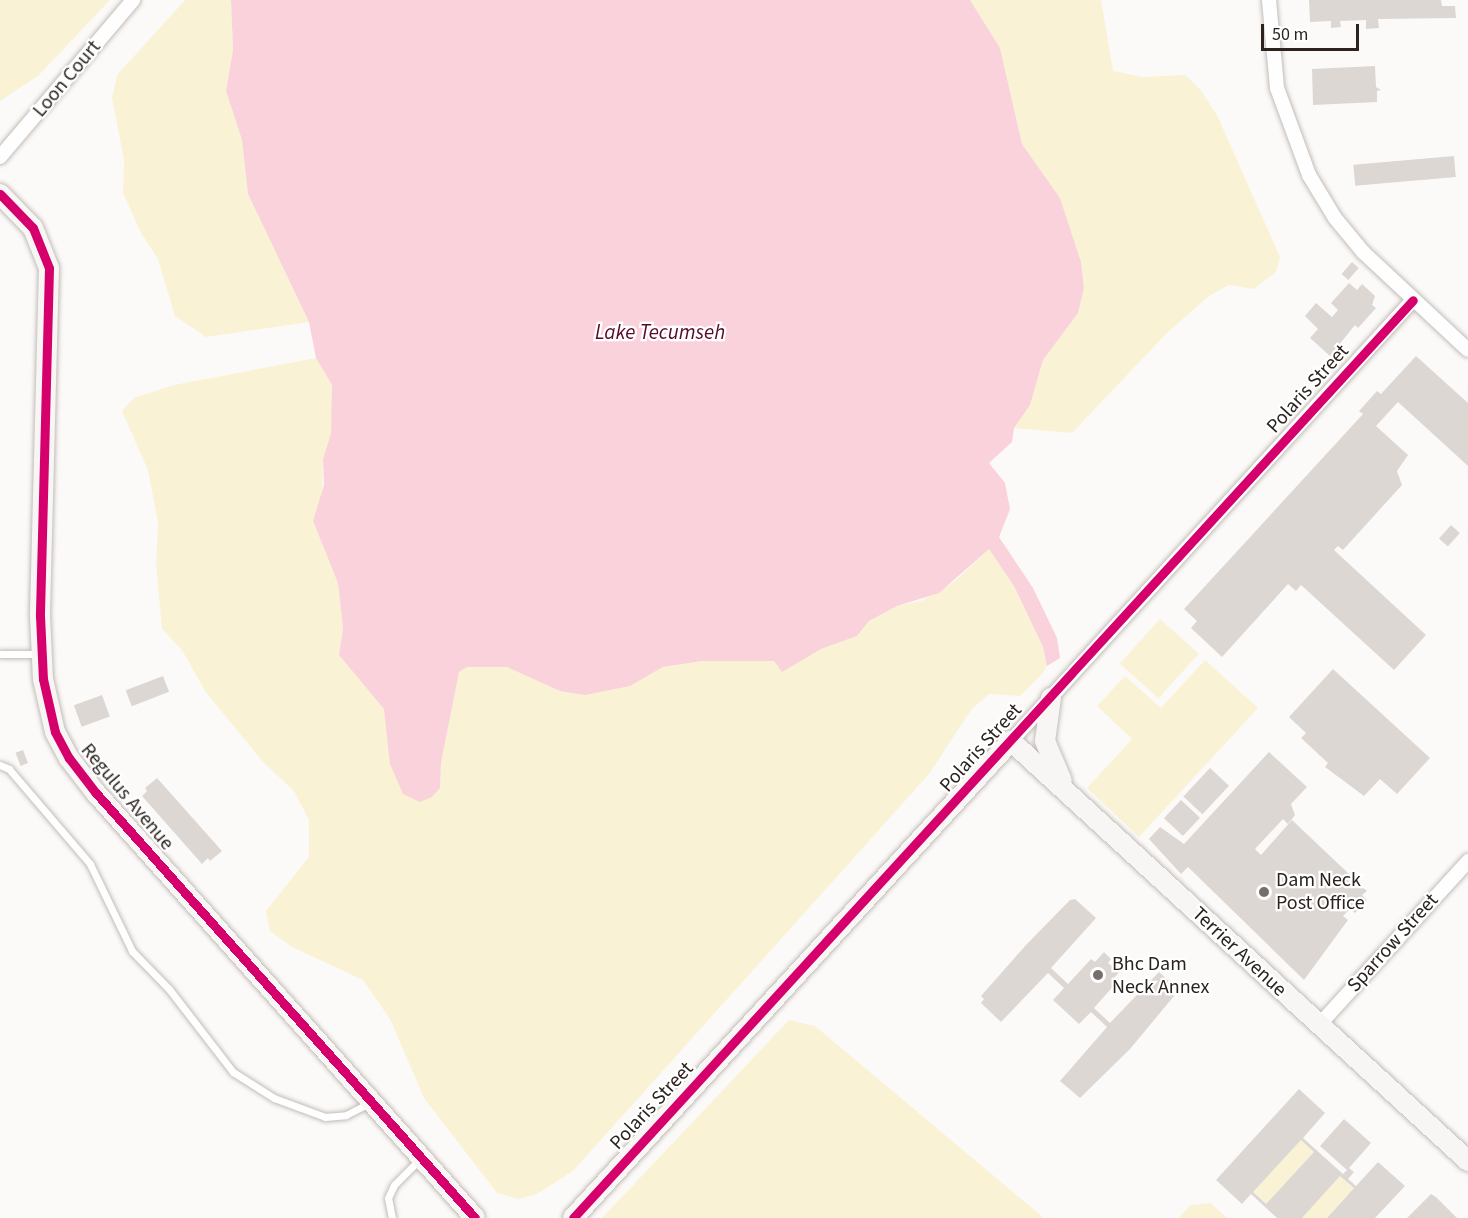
<!DOCTYPE html>
<html>
<head>
<meta charset="utf-8">
<style>
	body { margin:0 }
	#map { position:relative; width:1468px; height:1218px; overflow:hidden; background:#fcfaf8; font-family:"Source Sans 3",sans-serif }
	div>[style] { position:absolute }
	.green>* { inset:0; background:#faf2d5; transform-origin:0 0 }
	.water>* { inset:0; background:#f9d2db }
	.building>* { inset:0; background:#dcd7d3; transform-origin:0 0 }
	.roads { filter:drop-shadow(0 0 2px #c2bdb9) drop-shadow(0 0 2px #c2bdb9) }
	.lane>* { height:7px; margin:-3.5px; padding:0 3.5px; transform-origin:3.5px; border-radius:3.5px; background:#fffefe }
	.street>* { height:14px; margin:-7px; padding:0 7px; transform-origin:7px; border-radius:7px; background:#fffefe }
	.secondary>* { height:20px; margin:-10px; padding:0 10px; transform-origin:10px; border-radius:10px; background:#f8f5f5 }
	.cycleway>* { height:9px; margin:-4.5px; padding:0 4.5px; transform-origin:4.5px; border-radius:4.5px; background:#d6006c }
	.dots>* { width:16px; height:16px; translate:-50% -50%; box-sizing:border-box; border:3px solid #fff; border-radius:50% }
	span { translate:-50% -50%; white-space:nowrap; text-align:center; line-height:1.15; -webkit-text-stroke:4.5px #fff; paint-order:stroke }
	.street-label { font-size:20px; color:#2c231e }
	.poi-label { font-size:20px; color:#2c231e }
	.left { translate:0 -50%; text-align:left }
	.water-label { font-size:21px; color:#590b2c; font-style:italic }
	.scale { position:absolute; left:1261px; top:24px; width:98px; height:27px; box-sizing:border-box; border:3px solid #2c231e; border-top:0; padding-left:8px; font-size:18px; line-height:21px; white-space:nowrap; color:#2c231e; -webkit-text-stroke:4px #fff; paint-order:stroke }
</style>
</head>
<body>
<div id="map">
	<div class="green">
		<div style="clip-path:polygon(0 0,110px 0,39px 75px,0 101px)"></div>
		<div style="clip-path:polygon(185px 0,231px 0,233px 50px,226px 91px,242px 140px,248px 194px,309px 322px,206px 337px,175px 316px,158px 259px,141px 233px,123px 193px,124px 160px,112px 98px,117px 75px)"></div>
		<div style="clip-path:polygon(970px 0,1101px 0,1113px 71px,1143px 77px,1185px 75px,1200px 89px,1217px 115px,1280px 257px,1276px 272px,1254px 289px,1229px 285px,1209px 296px,1167px 333px,1072px 433px,1014px 428px,1030px 405px,1043px 360px,1078px 313px,1084px 288px,1081px 262px,1060px 198px,1022px 144px,1000px 48px)"></div>
		<div style="clip-path:polygon(316px 358px,332px 385px,333px 400px,331px 433px,323px 459px,322px 497px,313px 521px,338px 582px,343px 628px,339px 655px,384px 709px,387px 721px,440px 788px,441px 763px,459px 671px,467px 667px,507px 667px,560px 691px,630px 686px,663px 667px,702px 661px,774px 661px,782px 671px,821px 649px,857px 636px,869px 621px,897px 606px,921px 601px,954px 582px,989px 549px,1014px 586px,1043px 647px,1047px 666px,1041px 675px,1020px 696px,989px 694px,971px 710px,929px 774px,573px 1171px,537px 1194px,518px 1199px,497px 1193px,424px 1098px,390px 1019px,363px 980px,292px 947px,270px 931px,266px 911px,309px 857px,309px 820px,294px 791px,263px 762px,205px 691px,182px 650px,162px 629px,156px 564px,158px 523px,148px 470px,122px 411px,134px 398px,174px 385px)"></div>
		<div style="left:1160px;top:619px;width:52px;height:60px;rotate:42deg"></div>
		<div style="clip-path:polygon(1205px 660px,1258px 708px,1139px 837px,1087px 788px,1132px 739px,1097px 706px,1125px 676px,1161px 708px)"></div>
		<div style="clip-path:polygon(789px 1020px,815px 1026px,1044px 1218px,602px 1218px)"></div>
		<div style="left:1301px;top:1140px;width:18px;height:71px;rotate:43deg"></div>
		<div style="clip-path:polygon(1340px 1176px,1354px 1188px,1327px 1218px,1302px 1218px)"></div>
		<div style="clip-path:polygon(1211px 1203px,1227px 1218px,1179px 1218px,1190px 1205px)"></div>
	</div>
	<div class="water">
		<div style="clip-path:polygon(231px 0,970px 0,1000px 48px,1022px 144px,1060px 198px,1081px 262px,1084px 288px,1078px 313px,1043px 360px,1030px 405px,1014px 428px,1012px 442px,989px 463px,1005px 483px,1010px 509px,999px 537px,1033px 588px,1057px 638px,1060px 658px,1047px 666px,1043px 647px,1014px 586px,989px 549px,939px 593px,897px 606px,869px 621px,857px 636px,821px 649px,782px 672px,774px 661px,702px 661px,663px 667px,630px 686px,585px 695px,560px 691px,507px 667px,467px 667px,459px 672px,441px 763px,440px 788px,432px 797px,420px 802px,403px 794px,390px 764px,384px 709px,339px 655px,343px 628px,338px 583px,313px 521px,324px 485px,323px 459px,331px 433px,332px 385px,316px 358px,309px 322px,248px 194px,242px 140px,226px 91px,233px 50px)"></div>
	</div>
	<div class="building">
		<div style="clip-path:polygon(1309px 0,1441px 0,1442px 6px,1455px 6px,1456px 18px,1378px 19px,1379px 28px,1366px 29px,1366px 20px,1340px 21px,1341px 27px,1331px 28px,1331px 21px,1310px 22px)"></div>
		<div style="clip-path:polygon(1375px 66px,1376px 87px,1381px 90px,1377px 91px,1377px 102px,1313px 105px,1312px 69px)"></div>
		<div style="left:1454px;top:156px;width:21px;height:101px;rotate:85deg"></div>
		<div style="left:1352px;top:262px;width:9px;height:16px;rotate:41deg"></div>
		<div style="clip-path:polygon(1349px 283px,1357px 290px,1362px 284px,1375px 296px,1372px 305px,1376px 308px,1358px 328px,1355px 325px,1330px 356px,1310px 338px,1318px 329px,1305px 316px,1316px 303px,1332px 317px,1338px 310px,1331px 303px)"></div>
		<div style="clip-path:polygon(1416px 356px,1468px 403px,1468px 466px,1398px 402px,1376px 426px,1408px 455px,1397px 471px,1402px 485px,1343px 550px,1338px 546px,1334px 550px,1426px 635px,1394px 670px,1301px 585px,1296px 591px,1288px 584px,1222px 657px,1191px 628px,1197px 621px,1184px 609px,1363px 414px,1359px 411px,1377px 391px,1381px 394px)"></div>
		<div style="left:1451px;top:525px;width:12px;height:18px;rotate:42deg"></div>
		<div style="clip-path:polygon(1333px 669px,1430px 758px,1397px 794px,1380px 779px,1364px 796px,1325px 767px,1328px 763px,1301px 738px,1306px 733px,1289px 717px)"></div>
		<div style="left:163px;top:676px;width:17px;height:40px;rotate:69deg"></div>
		<div style="left:102px;top:695px;width:23px;height:30px;rotate:70deg"></div>
		<div style="left:23px;top:750px;width:14px;height:8px;rotate:69deg"></div>
		<div style="clip-path:polygon(1269px 752px,1307px 787px,1291px 804px,1295px 815px,1288px 824px,1283px 819px,1255px 849px,1261px 855px,1292px 820px,1367px 891px,1362px 895px,1367px 900px,1355px 913px,1350px 909px,1343px 916px,1348px 920px,1304px 980px,1188px 867px,1181px 874px,1149px 839px,1160px 827px,1184px 844px)"></div>
		<div style="left:1210px;top:768px;width:26px;height:39px;rotate:43deg"></div>
		<div style="clip-path:polygon(157px 778px,222px 851px,210px 861px,208px 858px,202px 864px,142px 796px,147px 791px,145px 788px)"></div>
		<div style="left:1181px;top:800px;width:26px;height:25px;rotate:43deg"></div>
		<div style="clip-path:polygon(1075px 899px,1096px 918px,1051px 968px,1068px 984px,1091px 959px,1095px 962px,1104px 952px,1111px 959px,1108px 963px,1112px 966px,1115px 963px,1122px 969px,1113px 979px,1117px 982px,1094px 1008px,1110px 1023px,1159px 972px,1179px 990px,1130px 1049px,1080px 1098px,1060px 1081px,1107px 1027px,1091px 1012px,1079px 1024px,1053px 1000px,1064px 988px,1048px 973px,1001px 1022px,981px 1003px,984px 999px,981px 996px,1026px 945px,1070px 900px)"></div>
		<div style="clip-path:polygon(evenodd,1299px 1089px,1325px 1113px,1303px 1138px,1343px 1174px,1347px 1170px,1320px 1146px,1344px 1119px,1371px 1143px,1349px 1168px,1354px 1172px,1348px 1179px,1356px 1186px,1378px 1162px,1405px 1186px,1375px 1218px,1327px 1218px,1354px 1188px,1340px 1176px,1302px 1218px,1277px 1218px,1251px 1194px,1242px 1204px,1216px 1180px,1299px 1089px,1301px 1140px,1314px 1152px,1266px 1204px,1253px 1192px,1301px 1140px)"></div>
		<div style="clip-path:polygon(1431px 1194px,1436px 1197px,1457px 1218px,1407px 1218px)"></div>
	</div>
	<div class="roads">
		<div class="lane">
			<div style="left:0;top:654px;width:39px"></div>
			<div style="left:0;top:765px;width:10px;rotate:24deg"></div>
			<div style="left:9px;top:769px;width:125px;rotate:49.5deg"></div>
			<div style="left:90px;top:864px;width:97px;rotate:64.2deg"></div>
			<div style="left:132px;top:951px;width:53px;rotate:45.8deg"></div>
			<div style="left:169px;top:989px;width:105px;rotate:52.4deg"></div>
			<div style="left:233px;top:1072px;width:49px;rotate:32.4deg"></div>
			<div style="left:274px;top:1098px;width:54px;rotate:20.4deg"></div>
			<div style="left:325px;top:1117px;width:21px;rotate:-5deg"></div>
			<div style="left:346px;top:1115px;width:27px;rotate:-27deg"></div>
			<div style="left:392px;top:1218px;width:20px;rotate:-101deg"></div>
			<div style="left:388px;top:1198px;width:14px;rotate:-65deg"></div>
			<div style="left:394px;top:1185px;width:37px;rotate:-45deg"></div>
		</div>
		<div class="street">
			<div style="left:1269px;top:0;width:88px;rotate:84.8deg"></div>
			<div style="left:1277px;top:88px;width:93px;rotate:69.8deg"></div>
			<div style="left:1309px;top:175px;width:50px;rotate:58.8deg"></div>
			<div style="left:1335px;top:218px;width:45px;rotate:50.4deg"></div>
			<div style="left:1364px;top:253px;width:142px;rotate:43deg"></div>
			<div style="left:0;top:157px;width:206px;rotate:-49.7deg"></div>
			<div style="left:1011px;top:741px;width:597px;rotate:-47.65deg"></div>
			<div style="left:1319px;top:1025px;width:222px;rotate:-47.7deg"></div>
		</div>
		<div class="secondary">
			<div style="left:0;top:194px;width:47px;rotate:45.9deg"></div>
			<div style="left:33px;top:228px;width:43px;rotate:68.2deg"></div>
			<div style="left:49px;top:268px;width:348px;rotate:91.5deg"></div>
			<div style="left:40px;top:616px;width:63px;rotate:87.3deg"></div>
			<div style="left:43px;top:679px;width:54px;rotate:77.2deg"></div>
			<div style="left:55px;top:732px;width:30px;rotate:62deg"></div>
			<div style="left:69px;top:758px;width:44px;rotate:52.4deg"></div>
			<div style="left:96px;top:793px;width:569px;rotate:48.27deg"></div>
			<div style="left:1051px;top:698px;width:43px;rotate:97.9deg"></div>
			<div style="left:1045px;top:741px;width:43px;rotate:67deg"></div>
			<div style="left:573px;top:1218px;width:648px;rotate:-47.44deg"></div>
			<div style="left:1011px;top:741px;width:621px;rotate:42.58deg"></div>
		</div>
	</div>
	<div class="cycleway">
		<div style="left:0;top:194px;width:47px;rotate:45.9deg"></div>
		<div style="left:33px;top:228px;width:43px;rotate:68.2deg"></div>
		<div style="left:49px;top:268px;width:348px;rotate:91.5deg"></div>
		<div style="left:40px;top:616px;width:63px;rotate:87.3deg"></div>
		<div style="left:43px;top:679px;width:54px;rotate:77.2deg"></div>
		<div style="left:55px;top:732px;width:30px;rotate:62deg"></div>
		<div style="left:69px;top:758px;width:44px;rotate:52.4deg"></div>
		<div style="left:96px;top:793px;width:569px;rotate:48.27deg"></div>
		<div style="left:573px;top:1218px;width:1244px;rotate:-47.54deg"></div>
	</div>
	<div class="dots">
		<div style="left:1264px;top:892px;background:#756e6a"></div>
		<div style="left:1098px;top:975px;background:#756e6a"></div>
	</div>
	<div class="street-label">
		<span style="left:67px;top:79px;rotate:-50deg">Loon Court</span>
		<span style="left:1308px;top:389px;rotate:-48deg">Polaris Street</span>
		<span style="left:981px;top:748px;rotate:-48deg">Polaris Street</span>
		<span style="left:127px;top:797px;rotate:50deg">Regulus Avenue</span>
		<span style="left:1393px;top:943px;rotate:-48deg">Sparrow Street</span>
		<span style="left:1239px;top:952px;rotate:43deg">Terrier Avenue</span>
		<span style="left:652px;top:1106px;rotate:-47deg">Polaris Street</span>
	</div>
	<div class="poi-label">
		<span class="left" style="left:1276px;top:892px">Dam Neck<br>Post Office</span>
		<span class="left" style="left:1112px;top:976px">Bhc Dam<br>Neck Annex</span>
	</div>
	<div class="water-label">
		<span style="left:660px;top:332px">Lake Tecumseh</span>
	</div>
	<div class="scale">50 m</div>
</div>
</body>
</html>
